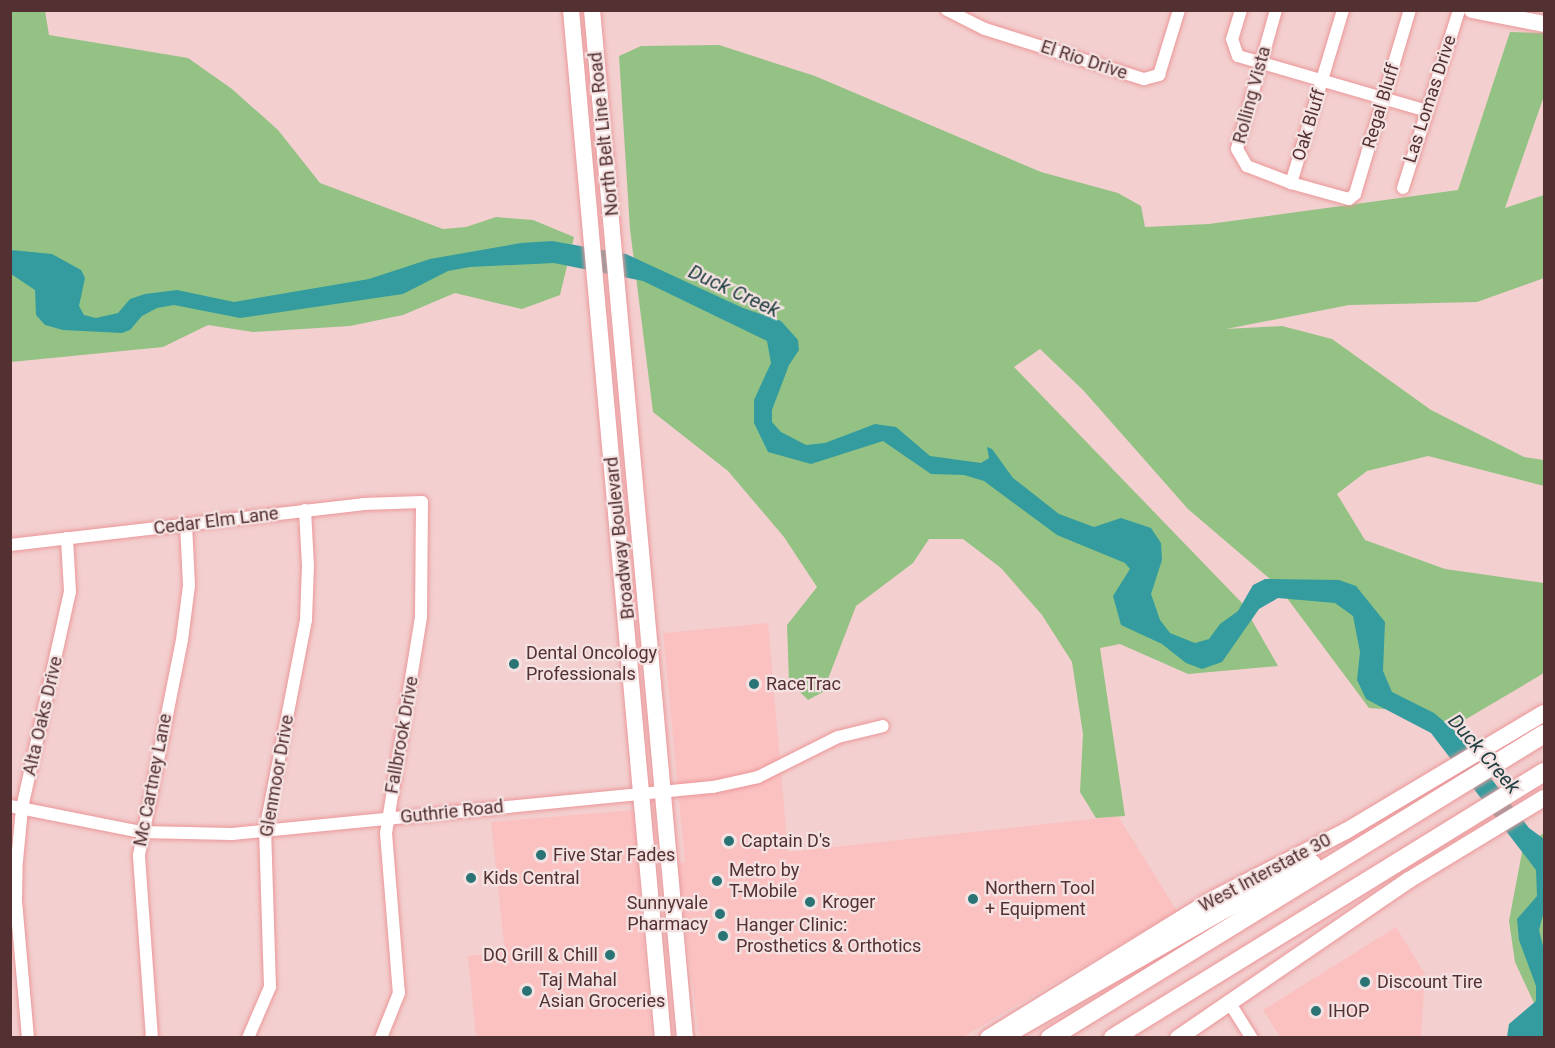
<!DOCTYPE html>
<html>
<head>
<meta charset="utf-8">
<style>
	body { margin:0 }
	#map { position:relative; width:1555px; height:1048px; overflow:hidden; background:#f3cfcf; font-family:Roboto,sans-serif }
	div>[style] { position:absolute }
	.built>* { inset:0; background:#fbc1c1 }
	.green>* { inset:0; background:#93c284 }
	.water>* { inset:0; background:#349c9f }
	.roads { filter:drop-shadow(0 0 2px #eb9799) drop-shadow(0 0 2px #eb9799) }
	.minor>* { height:12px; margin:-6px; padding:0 6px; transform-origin:6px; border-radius:6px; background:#fff }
	.major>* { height:16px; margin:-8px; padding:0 8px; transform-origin:8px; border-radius:8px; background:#fff }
	.highway>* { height:18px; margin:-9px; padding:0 9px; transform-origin:9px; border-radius:9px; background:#fff }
	.dots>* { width:16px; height:16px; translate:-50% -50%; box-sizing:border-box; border:3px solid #f4e1e1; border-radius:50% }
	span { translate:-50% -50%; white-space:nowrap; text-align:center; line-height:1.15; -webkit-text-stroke:4.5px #f4e1e1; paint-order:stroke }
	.street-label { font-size:18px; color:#533031 }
	.poi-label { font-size:18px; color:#533031 }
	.left { translate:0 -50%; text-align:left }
	.right { translate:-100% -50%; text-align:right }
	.water-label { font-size:20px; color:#203f40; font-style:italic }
	.frame { position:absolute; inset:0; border:12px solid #533031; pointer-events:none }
</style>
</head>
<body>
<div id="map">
	<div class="built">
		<div style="clip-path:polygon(768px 623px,788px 852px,1118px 816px,1177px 911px,963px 1037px,699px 1037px,678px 864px,685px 862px,663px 633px)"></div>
		<div style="clip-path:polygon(633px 810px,651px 1037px,476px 1037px,468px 956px,505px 952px,491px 822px)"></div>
		<div style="clip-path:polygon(1396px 927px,1425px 974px,1421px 1037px,1280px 1037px,1263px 1010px)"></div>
	</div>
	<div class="green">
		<div style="clip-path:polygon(11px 11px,45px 11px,49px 35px,188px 58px,232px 89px,278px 130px,320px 183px,443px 229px,466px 227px,496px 217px,533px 220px,574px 237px,560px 295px,522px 309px,455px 293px,403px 315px,350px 326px,253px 332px,208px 325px,163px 347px,11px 362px)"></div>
		<div style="clip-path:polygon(1510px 32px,1544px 33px,1544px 96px,1505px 208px,1544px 195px,1544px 278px,1477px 302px,1349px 305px,1226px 329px,1282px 326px,1332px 339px,1431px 410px,1524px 457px,1544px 460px,1544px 486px,1428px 456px,1367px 471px,1337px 494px,1365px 540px,1445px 569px,1544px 583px,1544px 673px,1451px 728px,1413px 711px,1369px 708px,1278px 586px,1188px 509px,1083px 390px,1040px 349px,1014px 367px,1242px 603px,1278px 666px,1188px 674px,1120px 644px,1100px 648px,1125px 816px,1096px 818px,1080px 792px,1083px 734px,1072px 662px,1042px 615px,1001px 568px,963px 539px,929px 539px,913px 563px,856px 606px,823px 692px,808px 700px,789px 681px,787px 625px,817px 587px,784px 537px,728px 471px,653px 412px,630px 229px,619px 56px,641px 46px,719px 45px,815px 76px,1041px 172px,1118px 193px,1141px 206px,1145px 227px,1209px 224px,1458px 190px)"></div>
		<div style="clip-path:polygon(1544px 833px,1544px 1037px,1541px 1018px,1515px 962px,1509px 921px,1523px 847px)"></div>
	</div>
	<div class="water">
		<div style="clip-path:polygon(552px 241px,626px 254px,743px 308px,781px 321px,798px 340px,799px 350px,789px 365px,772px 410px,772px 422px,781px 432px,806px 445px,825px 443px,875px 424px,896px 427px,930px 456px,981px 463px,989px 458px,987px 447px,992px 449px,1013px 478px,1059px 514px,1094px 527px,1121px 518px,1151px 528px,1161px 543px,1162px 560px,1151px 594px,1160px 620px,1170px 633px,1195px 643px,1209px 639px,1220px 624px,1238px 611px,1253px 585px,1265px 579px,1339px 580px,1356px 586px,1385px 622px,1383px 671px,1392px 692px,1434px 713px,1454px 730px,1529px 828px,1544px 839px,1544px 911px,1539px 930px,1544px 950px,1544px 1037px,1507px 1037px,1509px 1024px,1536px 1001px,1536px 986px,1519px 940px,1517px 919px,1537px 896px,1536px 870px,1431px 733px,1366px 699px,1357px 680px,1360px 652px,1353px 616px,1335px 603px,1278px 598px,1259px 609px,1222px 662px,1202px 669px,1186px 663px,1162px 644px,1121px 625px,1113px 596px,1130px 569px,1125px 563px,1057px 535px,984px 481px,964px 475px,931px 474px,883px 441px,811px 464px,768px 452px,754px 423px,754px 400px,771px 363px,767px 341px,643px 281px,554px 263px,470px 267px,448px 271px,403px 294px,240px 318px,174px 305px,157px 308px,142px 316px,130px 330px,122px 333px,63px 330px,45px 325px,36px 315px,35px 290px,11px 274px,11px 250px,52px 254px,81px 270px,85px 278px,79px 306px,84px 315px,96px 318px,118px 313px,130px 299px,145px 294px,177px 290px,234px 302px,369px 279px,430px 259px,521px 243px)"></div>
	</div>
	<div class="roads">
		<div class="minor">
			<div style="left:947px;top:10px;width:42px;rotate:26.6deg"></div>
			<div style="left:985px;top:29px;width:167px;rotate:17.5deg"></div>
			<div style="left:1144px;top:79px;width:16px;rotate:-15deg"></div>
			<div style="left:1159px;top:75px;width:68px;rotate:-72.9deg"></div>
			<div style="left:1241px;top:10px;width:30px;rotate:107deg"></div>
			<div style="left:1232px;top:39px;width:18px;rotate:71deg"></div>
			<div style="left:1238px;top:56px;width:197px;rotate:16.2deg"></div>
			<div style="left:1276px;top:10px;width:144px;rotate:105.7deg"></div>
			<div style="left:1237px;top:149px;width:20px;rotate:60deg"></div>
			<div style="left:1247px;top:166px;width:47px;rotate:21.1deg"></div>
			<div style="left:1343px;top:10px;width:181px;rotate:106.7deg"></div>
			<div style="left:1291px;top:183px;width:60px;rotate:15.4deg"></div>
			<div style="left:1349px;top:199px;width:8px;rotate:-40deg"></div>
			<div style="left:1355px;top:194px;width:192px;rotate:-73.4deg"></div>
			<div style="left:1403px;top:188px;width:187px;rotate:-72.5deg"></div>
			<div style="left:10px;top:545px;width:355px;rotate:-6.6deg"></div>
			<div style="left:363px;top:504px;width:59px;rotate:-1.9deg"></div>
			<div style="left:422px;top:502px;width:115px;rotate:90.5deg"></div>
			<div style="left:421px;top:617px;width:219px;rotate:99.2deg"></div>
			<div style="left:386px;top:833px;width:161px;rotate:85.4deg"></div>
			<div style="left:399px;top:993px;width:48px;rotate:111.8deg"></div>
			<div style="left:10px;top:806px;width:134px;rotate:11.2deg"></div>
			<div style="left:141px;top:832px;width:91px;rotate:1.3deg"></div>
			<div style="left:232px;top:834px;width:483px;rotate:-5.6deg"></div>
			<div style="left:713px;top:787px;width:46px;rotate:-12.5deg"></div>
			<div style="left:758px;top:777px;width:89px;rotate:-26.6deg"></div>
			<div style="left:838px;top:737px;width:46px;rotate:-13.7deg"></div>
			<div style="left:1231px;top:1005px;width:39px;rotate:58deg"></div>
			<div style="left:28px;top:1038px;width:139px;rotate:-95deg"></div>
			<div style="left:16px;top:900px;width:39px;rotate:-89deg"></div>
			<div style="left:17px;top:861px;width:53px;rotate:-84.6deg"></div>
			<div style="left:22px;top:808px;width:221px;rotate:-77.5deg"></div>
			<div style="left:70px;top:592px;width:54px;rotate:-93.2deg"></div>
			<div style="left:152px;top:1038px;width:183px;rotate:-94.1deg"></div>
			<div style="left:139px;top:855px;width:219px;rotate:-78.7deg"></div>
			<div style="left:182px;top:640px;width:55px;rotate:-82.7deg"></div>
			<div style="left:189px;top:585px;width:61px;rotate:-92.8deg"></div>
			<div style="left:248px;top:1038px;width:56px;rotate:-66.7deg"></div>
			<div style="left:270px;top:987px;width:156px;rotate:-91.8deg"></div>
			<div style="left:265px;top:831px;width:215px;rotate:-79deg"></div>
			<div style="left:306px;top:620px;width:54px;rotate:-87.9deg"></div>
			<div style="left:308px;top:566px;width:56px;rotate:-93.1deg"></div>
		</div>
		<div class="major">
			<div style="left:571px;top:10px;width:1032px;rotate:84.89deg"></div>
			<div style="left:592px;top:10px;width:1032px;rotate:84.83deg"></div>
			<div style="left:1472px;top:10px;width:73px;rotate:11deg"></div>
			<div style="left:988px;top:1038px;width:264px;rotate:-31.7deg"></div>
			<div style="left:1213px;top:899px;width:149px;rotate:-27.1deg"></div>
			<div style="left:1346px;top:831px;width:230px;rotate:-30.8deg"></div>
			<div style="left:1178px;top:1038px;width:280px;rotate:-34.4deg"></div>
			<div style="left:1409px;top:880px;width:158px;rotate:-31.3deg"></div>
		</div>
		<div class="highway">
			<div style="left:1000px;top:1038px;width:253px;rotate:-29.9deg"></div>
			<div style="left:1219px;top:912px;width:105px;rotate:-27.3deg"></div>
			<div style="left:1050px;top:1038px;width:580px;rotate:-31.61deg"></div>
			<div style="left:1113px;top:1038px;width:506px;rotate:-31.68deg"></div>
		</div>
	</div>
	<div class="dots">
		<div style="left:514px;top:664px;background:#2a7476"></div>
		<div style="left:754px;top:684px;background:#2a7476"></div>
		<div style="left:729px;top:841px;background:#2a7476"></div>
		<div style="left:541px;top:855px;background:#2a7476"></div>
		<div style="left:471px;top:878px;background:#2a7476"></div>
		<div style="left:717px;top:881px;background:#2a7476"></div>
		<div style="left:973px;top:899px;background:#2a7476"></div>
		<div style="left:810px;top:902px;background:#2a7476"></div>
		<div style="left:720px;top:914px;background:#2a7476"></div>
		<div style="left:723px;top:936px;background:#2a7476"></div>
		<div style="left:610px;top:955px;background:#2a7476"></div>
		<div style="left:1365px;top:982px;background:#2a7476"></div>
		<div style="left:527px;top:991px;background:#2a7476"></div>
		<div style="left:1316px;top:1011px;background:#2a7476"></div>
	</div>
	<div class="street-label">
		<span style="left:1084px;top:60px;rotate:18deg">El Rio Drive</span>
		<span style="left:1252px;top:95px;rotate:-75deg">Rolling Vista</span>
		<span style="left:1430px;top:99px;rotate:-72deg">Las Lomas Drive</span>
		<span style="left:1381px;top:106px;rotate:-73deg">Regal Bluff</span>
		<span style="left:1309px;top:125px;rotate:-73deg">Oak Bluff</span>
		<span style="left:604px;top:134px;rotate:-96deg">North Belt Line Road</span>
		<span style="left:216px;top:521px;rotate:-7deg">Cedar Elm Lane</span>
		<span style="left:620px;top:538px;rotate:-96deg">Broadway Boulevard</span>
		<span style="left:43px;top:716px;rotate:-77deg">Alta Oaks Drive</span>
		<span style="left:402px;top:735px;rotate:-80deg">Fallbrook Drive</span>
		<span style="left:277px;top:776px;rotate:-80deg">Glenmoor Drive</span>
		<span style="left:153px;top:780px;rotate:-79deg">Mc Cartney Lane</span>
		<span style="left:452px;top:812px;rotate:-6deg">Guthrie Road</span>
		<span style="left:1265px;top:873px;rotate:-28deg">West Interstate 30</span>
	</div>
	<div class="poi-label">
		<span class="left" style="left:526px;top:664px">Dental Oncology<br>Professionals</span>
		<span class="left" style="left:766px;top:684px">RaceTrac</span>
		<span class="left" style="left:741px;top:841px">Captain D's</span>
		<span class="left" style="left:553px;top:855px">Five Star Fades</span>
		<span class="left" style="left:729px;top:881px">Metro by<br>T-Mobile</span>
		<span class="left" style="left:483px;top:878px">Kids Central</span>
		<span class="left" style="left:985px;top:899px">Northern Tool<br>+ Equipment</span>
		<span class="left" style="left:822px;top:902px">Kroger</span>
		<span class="right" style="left:708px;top:914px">Sunnyvale<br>Pharmacy</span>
		<span class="left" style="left:736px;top:936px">Hanger Clinic:<br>Prosthetics &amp; Orthotics</span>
		<span class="right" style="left:598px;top:955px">DQ Grill &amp; Chill</span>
		<span class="left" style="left:539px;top:991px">Taj Mahal<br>Asian Groceries</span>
		<span class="left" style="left:1377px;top:982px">Discount Tire</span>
		<span class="left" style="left:1328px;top:1011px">IHOP</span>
	</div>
	<div class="water-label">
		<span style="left:734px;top:291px;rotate:25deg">Duck Creek</span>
		<span style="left:1484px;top:754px;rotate:49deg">Duck Creek</span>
	</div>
	<div class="frame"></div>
</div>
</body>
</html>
